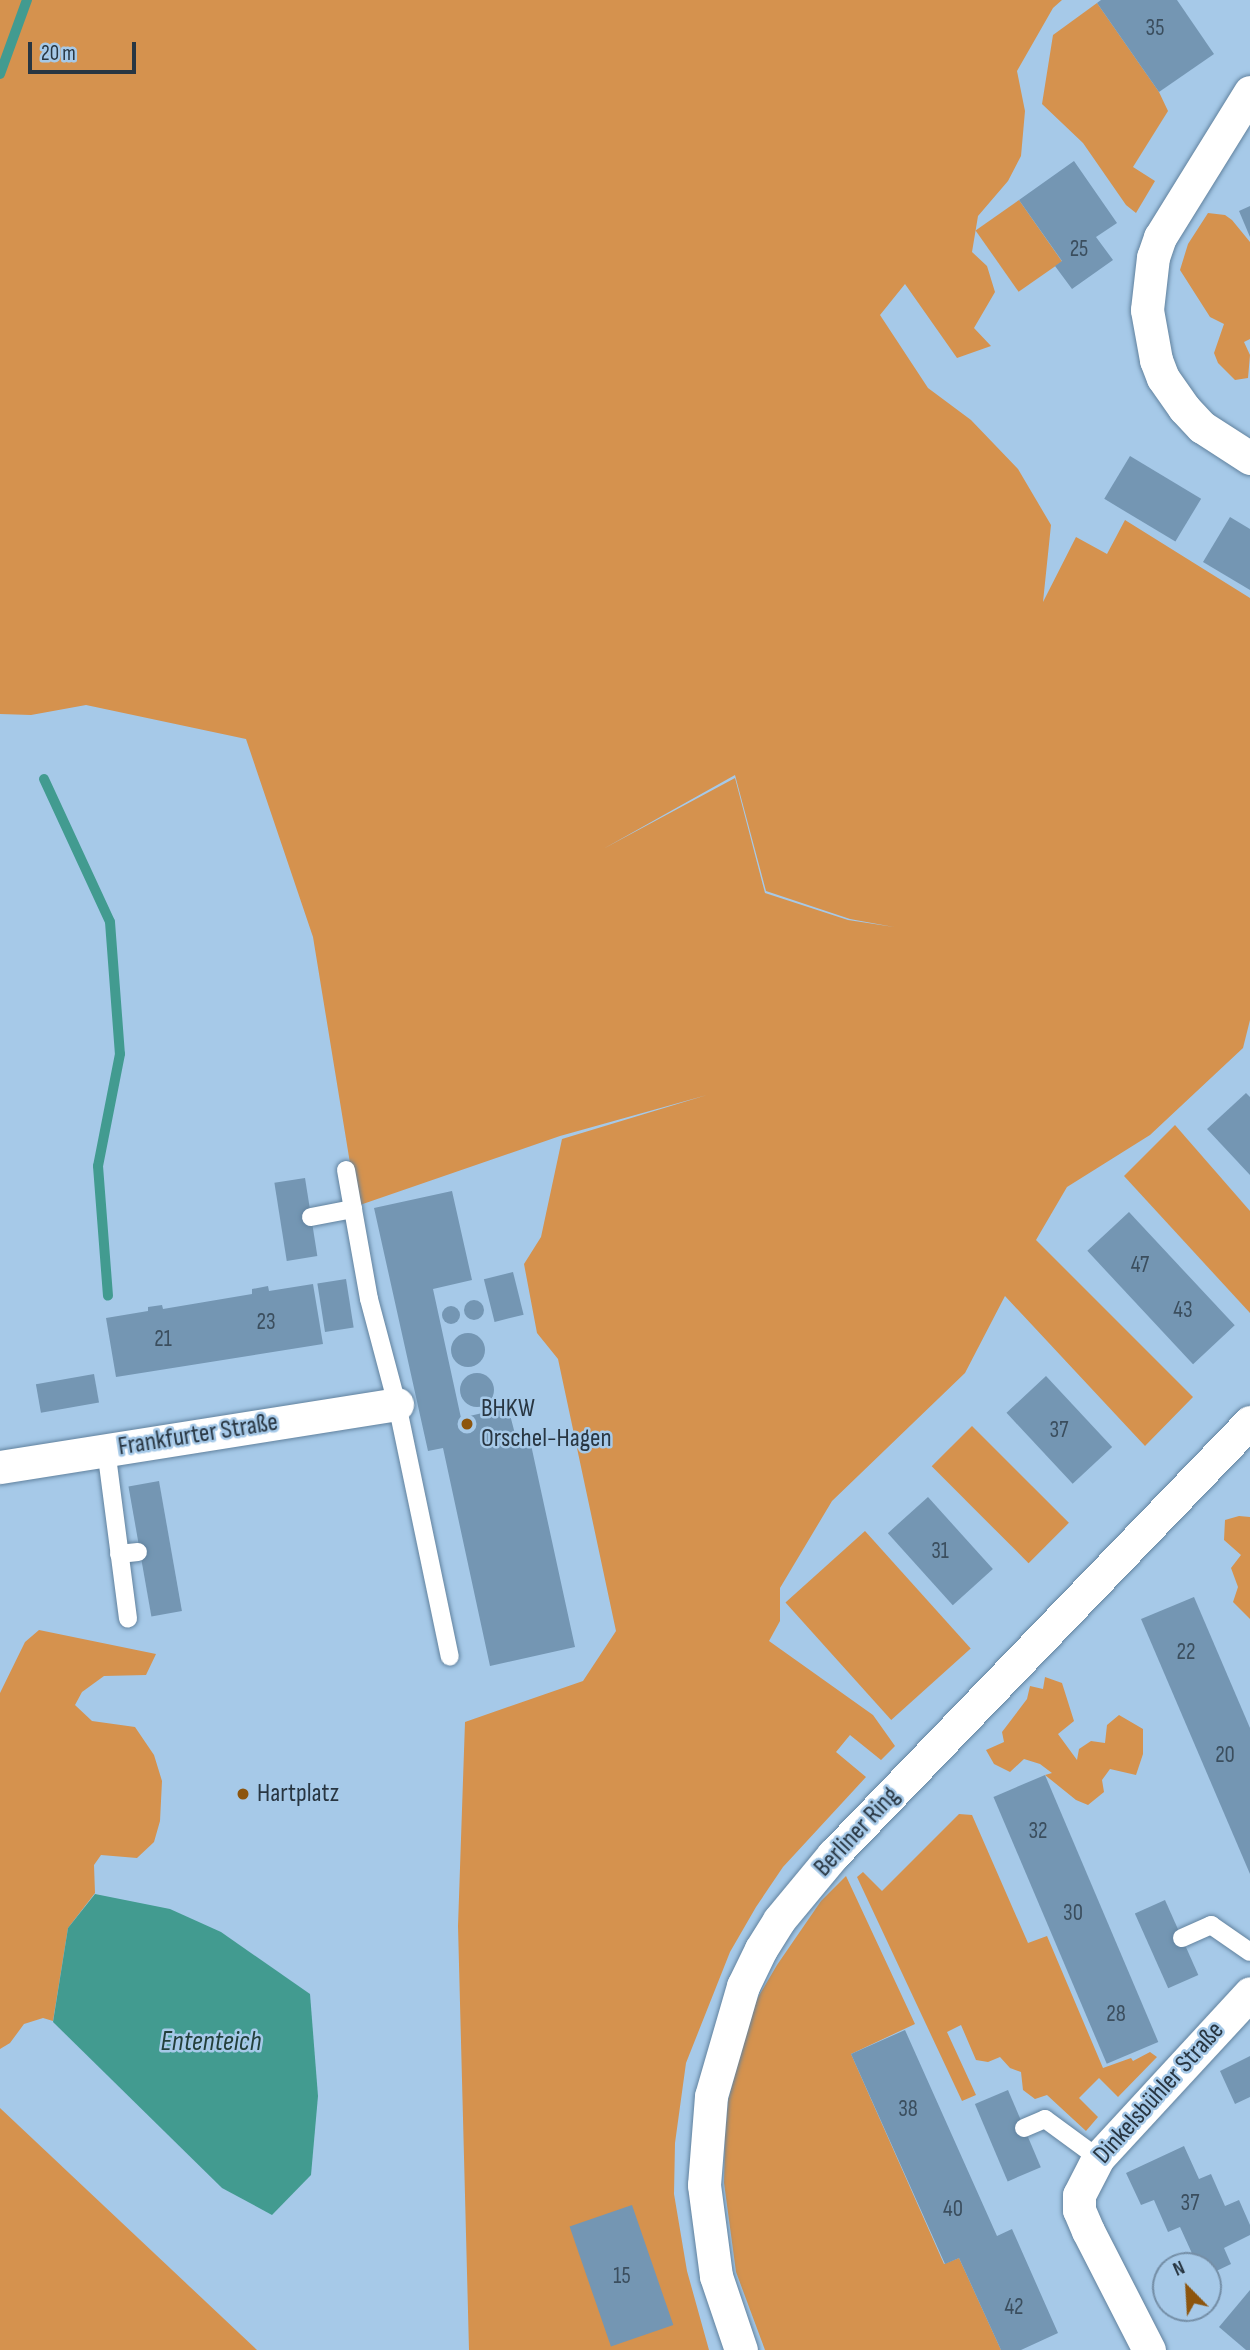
<!DOCTYPE html>
<html>
<head>
<meta charset="utf-8">
<style>
	body { margin:0 }
	#map { position:relative; width:1250px; height:2350px; overflow:hidden; background:#a6c9e8; font-family:"Sofia Sans Condensed",sans-serif }
	div>[style] { position:absolute }
	.green>* { inset:0; background:#d5924e; transform-origin:0 0 }
	.water>* { inset:0; background:#429b90 }
	.stream>* { height:10px; margin:-5px; padding:0 5px; transform-origin:5px; border-radius:5px; background:#429b90 }
	.building>* { inset:0; background:#7496b3; transform-origin:0 0 }
	.round { border-radius:50% }
	.roads { filter:drop-shadow(0 0 2px #61829e) drop-shadow(0 0 2px #61829e) }
	.service>* { height:18px; margin:-9px; padding:0 9px; transform-origin:9px; border-radius:9px; background:#fff }
	.minor>* { height:33px; margin:-16.5px; padding:0 16.5px; transform-origin:16.5px; border-radius:16.5px; background:#fff }
	.dots>* { width:19px; height:19px; translate:-50% -50%; box-sizing:border-box; border:4px solid #a6c9e8; border-radius:50% }
	span { translate:-50% -50%; white-space:nowrap; text-align:center; line-height:1.15; -webkit-text-stroke:5px #a6c9e8; paint-order:stroke }
	.number-label { font-size:23px; color:#3b4e5e }
	.number-label span { -webkit-text-stroke-width:0 }
	.poi-label { font-size:26px; color:#283642 }
	.left { translate:0 -50%; text-align:left }
	.street-label { font-size:26px; color:#283642 }
	.water-label { font-size:28px; color:#233f3b; font-style:italic }
	.north { position:absolute; left:1152px; top:2252px; width:70px; height:70px; box-sizing:border-box; background:#a6c9e8; border:2px solid #748ea6; border-radius:50%; rotate:336deg; font-size:19px; font-weight:700; line-height:28px; text-align:center; color:#283642 }
	.north::after { content:''; display:block; margin:auto; width:24px; height:32px; background:#8d550d; clip-path:polygon(50% 0,100% 100%,50% 72%,0 100%) }
	.scale { position:absolute; left:28px; top:42px; width:108px; height:32px; box-sizing:border-box; border:4px solid #283642; border-top:0; padding-left:9px; font-size:21px; line-height:24px; white-space:nowrap; color:#283642; -webkit-text-stroke:5px #a6c9e8; paint-order:stroke }
</style>
</head>
<body>
<div id="map">
	<div class="green">
		<div style="clip-path:polygon(evenodd,0 0,1062px 0,1053px 8px,1017px 71px,1025px 111px,1021px 156px,1008px 181px,978px 216px,972px 252px,987px 266px,995px 292px,974px 328px,991px 346px,957px 358px,905px 284px,880px 315px,928px 388px,971px 420px,1018px 469px,1051px 525px,1043px 602px,1076px 537px,1107px 554px,1125px 520px,1250px 598px,1250px 1020px,1243px 1048px,1150px 1135px,1067px 1187px,1036px 1240px,1193px 1397px,1145px 1446px,1005px 1296px,965px 1373px,832px 1501px,780px 1588px,780px 1621px,769px 1641px,873px 1715px,895px 1746px,881px 1760px,850px 1735px,836px 1752px,866px 1777px,783px 1867px,756px 1907px,730px 1952px,686px 2063px,675px 2143px,674px 2194px,687px 2271px,709px 2350px,469px 2350px,458px 1926px,465px 1722px,583px 1681px,616px 1631px,558px 1359px,537px 1333px,524px 1264px,541px 1237px,562px 1139px,707px 1095px,560px 1136px,357px 1206px,313px 937px,246px 739px,86px 705px,31px 715px,0 714px,0 0,735px 775px,766px 891px,850px 919px,894px 927px,848px 920px,765px 893px,735px 778px,603px 849px,735px 775px)"></div>
		<div style="clip-path:polygon(1097px 3px,1159px 92px,1168px 111px,1133px 167px,1155px 181px,1136px 213px,1126px 205px,1083px 143px,1042px 104px,1053px 35px)"></div>
		<div style="left:1019px;top:200px;width:75px;height:53px;rotate:55deg"></div>
		<div style="clip-path:polygon(1208px 213px,1225px 215px,1232px 220px,1250px 242px,1250px 339px,1244px 342px,1250px 355px,1248px 378px,1235px 380px,1218px 363px,1214px 353px,1224px 324px,1210px 317px,1180px 270px,1188px 244px)"></div>
		<div style="clip-path:polygon(1175px 1125px,1250px 1211px,1250px 1313px,1124px 1176px)"></div>
		<div style="left:972px;top:1426px;width:137px;height:57px;rotate:45deg"></div>
		<div style="clip-path:polygon(1239px 1516px,1250px 1517px,1250px 1619px,1233px 1602px,1238px 1587px,1231px 1568px,1241px 1555px,1224px 1540px,1225px 1520px)"></div>
		<div style="left:865px;top:1531px;width:158px;height:107px;rotate:48deg"></div>
		<div style="clip-path:polygon(39px 1630px,156px 1654px,146px 1675px,104px 1676px,82px 1692px,75px 1705px,92px 1721px,135px 1727px,154px 1755px,162px 1781px,160px 1821px,154px 1842px,137px 1858px,101px 1855px,94px 1865px,95px 1893px,68px 1928px,53px 2021px,43px 2018px,24px 2024px,10px 2043px,0 2049px,0 1693px,25px 1642px)"></div>
		<div style="clip-path:polygon(1045px 1677px,1062px 1683px,1074px 1721px,1058px 1734px,1077px 1760px,1079px 1749px,1091px 1741px,1105px 1743px,1107px 1725px,1119px 1715px,1143px 1729px,1143px 1754px,1136px 1775px,1110px 1769px,1102px 1780px,1104px 1792px,1088px 1805px,1076px 1800px,1045px 1775px,1052px 1773px,1040px 1764px,1024px 1759px,1010px 1772px,994px 1764px,986px 1750px,1004px 1742px,1002px 1732px,1027px 1699px,1030px 1686px,1043px 1689px)"></div>
		<div style="clip-path:polygon(959px 1814px,972px 1815px,1028px 1943px,1047px 1936px,1103px 2068px,1131px 2058px,1133px 2061px,1150px 2052px,1157px 2057px,1118px 2097px,1099px 2078px,1079px 2098px,1098px 2117px,1086px 2131px,1047px 2095px,1035px 2099px,1023px 2090px,1021px 2072px,1010px 2068px,1000px 2057px,988px 2062px,976px 2060px,961px 2025px,947px 2032px,976px 2095px,962px 2101px,857px 1877px,863px 1872px,882px 1891px)"></div>
		<div style="clip-path:polygon(846px 1876px,915px 2024px,851px 2054px,944px 2264px,959px 2258px,1001px 2350px,765px 2350px,736px 2272px,724px 2183px,725px 2137px,728px 2101px,741px 2051px,757px 1999px,777px 1965px,821px 1901px)"></div>
		<div style="clip-path:polygon(0 2108px,257px 2350px,0 2350px)"></div>
	</div>
	<div class="water">
		<div style="clip-path:polygon(95px 1894px,170px 1909px,221px 1932px,310px 1994px,318px 2096px,311px 2175px,272px 2215px,222px 2188px,53px 2022px,68px 1928px)"></div>
	</div>
	<div class="stream">
		<div style="left:0;top:74px;width:79px;rotate:-70deg"></div>
		<div style="left:44px;top:779px;width:157px;rotate:65.2deg"></div>
		<div style="left:110px;top:922px;width:132px;rotate:85.7deg"></div>
		<div style="left:120px;top:1054px;width:114px;rotate:101.1deg"></div>
		<div style="left:98px;top:1166px;width:130px;rotate:85.6deg"></div>
	</div>
	<div class="building">
		<div style="clip-path:polygon(1101px 0,1177px 0,1214px 54px,1159px 92px,1097px 3px)"></div>
		<div style="clip-path:polygon(1074px 161px,1117px 223px,1096px 237px,1113px 260px,1072px 289px,1055px 266px,1062px 261px,1019px 200px)"></div>
		<div style="clip-path:polygon(1250px 206px,1250px 237px,1239px 211px)"></div>
		<div style="left:1130px;top:456px;width:83px;height:50px;rotate:31deg"></div>
		<div style="clip-path:polygon(1230px 517px,1250px 529px,1250px 590px,1203px 562px)"></div>
		<div style="clip-path:polygon(1246px 1093px,1250px 1097px,1250px 1175px,1207px 1129px)"></div>
		<div style="left:305px;top:1178px;width:79px;height:31px;rotate:81deg"></div>
		<div style="clip-path:polygon(452px 1191px,472px 1280px,433px 1289px,461px 1418px,508px 1407px,515px 1434px,528px 1431px,575px 1647px,490px 1666px,443px 1448px,428px 1451px,374px 1208px)"></div>
		<div style="left:1129px;top:1212px;width:155px;height:57px;rotate:47deg"></div>
		<div style="left:513px;top:1272px;width:44px;height:30px;rotate:76deg"></div>
		<div style="left:346px;top:1279px;width:49px;height:29px;rotate:81deg"></div>
		<div style="clip-path:polygon(313px 1284px,323px 1344px,116px 1377px,106px 1318px,148px 1311px,148px 1307px,162px 1305px,163px 1309px,252px 1294px,252px 1289px,268px 1286px,269px 1291px)"></div>
		<div class="round" style="left:464px;top:1300px;width:20px;height:20px"></div>
		<div class="round" style="left:442px;top:1306px;width:18px;height:18px"></div>
		<div class="round" style="left:451px;top:1333px;width:34px;height:34px"></div>
		<div class="round" style="left:460px;top:1373px;width:34px;height:34px"></div>
		<div style="left:94px;top:1374px;width:29px;height:59px;rotate:80deg"></div>
		<div style="left:1046px;top:1376px;width:97px;height:54px;rotate:47deg"></div>
		<div style="left:159px;top:1481px;width:132px;height:31px;rotate:80deg"></div>
		<div style="left:928px;top:1497px;width:97px;height:54px;rotate:48deg"></div>
		<div style="clip-path:polygon(1194px 1597px,1250px 1728px,1250px 1874px,1141px 1619px)"></div>
		<div style="left:1045px;top:1775px;width:290px;height:56px;rotate:67deg"></div>
		<div style="left:1165px;top:1900px;width:82px;height:33px;rotate:66deg"></div>
		<div style="clip-path:polygon(905px 2030px,997px 2236px,1012px 2229px,1058px 2333px,1021px 2350px,1001px 2350px,959px 2258px,945px 2264px,851px 2054px)"></div>
		<div style="clip-path:polygon(1250px 2056px,1250px 2097px,1235px 2104px,1220px 2071px)"></div>
		<div style="left:1008px;top:2090px;width:84px;height:36px;rotate:67deg"></div>
		<div style="clip-path:polygon(1184px 2146px,1199px 2179px,1211px 2174px,1225px 2206px,1239px 2200px,1250px 2225px,1250px 2235px,1224px 2248px,1231px 2264px,1208px 2275px,1208px 2266px,1191px 2266px,1190px 2264px,1195px 2260px,1180px 2227px,1168px 2232px,1154px 2200px,1141px 2205px,1126px 2173px)"></div>
		<div style="left:632px;top:2205px;width:127px;height:66px;rotate:71deg"></div>
		<div style="clip-path:polygon(1250px 2290px,1250px 2350px,1246px 2350px,1219px 2327px)"></div>
	</div>
	<div class="roads">
		<div class="service">
			<div style="left:346px;top:1170px;width:131px;rotate:79.9deg"></div>
			<div style="left:369px;top:1299px;width:109px;rotate:75.1deg"></div>
			<div style="left:397px;top:1404px;width:258px;rotate:78.2deg"></div>
			<div style="left:311px;top:1217px;width:43px;rotate:-10.8deg"></div>
			<div style="left:106px;top:1449px;width:171px;rotate:82.6deg"></div>
			<div style="left:119px;top:1554px;width:19px;rotate:-6deg"></div>
			<div style="left:1182px;top:1938px;width:32px;rotate:-24deg"></div>
			<div style="left:1211px;top:1925px;width:47px;rotate:34.7deg"></div>
			<div style="left:1024px;top:2128px;width:23px;rotate:-23deg"></div>
			<div style="left:1045px;top:2119px;width:66px;rotate:36.3deg"></div>
		</div>
		<div class="minor">
			<div style="left:1250px;top:92px;width:171px;rotate:121.8deg"></div>
			<div style="left:1160px;top:237px;width:21px;rotate:109deg"></div>
			<div style="left:1153px;top:257px;width:53px;rotate:96.5deg"></div>
			<div style="left:1147px;top:310px;width:51px;rotate:79.8deg"></div>
			<div style="left:1156px;top:360px;width:19px;rotate:69deg"></div>
			<div style="left:1163px;top:378px;width:37px;rotate:55deg"></div>
			<div style="left:1184px;top:408px;width:26px;rotate:47deg"></div>
			<div style="left:1202px;top:427px;width:57px;rotate:32.9deg"></div>
			<div style="left:0;top:1467px;width:402px;rotate:-9deg"></div>
			<div style="left:741px;top:2350px;width:78px;rotate:-108.7deg"></div>
			<div style="left:716px;top:2276px;width:92px;rotate:-97.5deg"></div>
			<div style="left:704px;top:2185px;width:89px;rotate:-85.5deg"></div>
			<div style="left:711px;top:2096px;width:115px;rotate:-73.8deg"></div>
			<div style="left:743px;top:1986px;width:41px;rotate:-64.1deg"></div>
			<div style="left:761px;top:1949px;width:34px;rotate:-58deg"></div>
			<div style="left:779px;top:1920px;width:85px;rotate:-50.3deg"></div>
			<div style="left:833px;top:1855px;width:601px;rotate:-46.08deg"></div>
			<div style="left:1149px;top:2350px;width:134px;rotate:-117.1deg"></div>
			<div style="left:1088px;top:2231px;width:23px;rotate:-113deg"></div>
			<div style="left:1079px;top:2210px;width:15px;rotate:-90deg"></div>
			<div style="left:1079px;top:2195px;width:42px;rotate:-62.8deg"></div>
			<div style="left:1098px;top:2158px;width:224px;rotate:-47.3deg"></div>
		</div>
	</div>
	<div class="dots">
		<div style="left:467px;top:1424px;background:#8d550d"></div>
		<div style="left:243px;top:1794px;background:#8d550d"></div>
	</div>
	<div class="number-label">
		<span style="left:1155px;top:28px">35</span>
		<span style="left:1079px;top:249px">25</span>
		<span style="left:1140px;top:1265px">47</span>
		<span style="left:1183px;top:1310px">43</span>
		<span style="left:266px;top:1322px">23</span>
		<span style="left:163px;top:1339px">21</span>
		<span style="left:1059px;top:1430px">37</span>
		<span style="left:940px;top:1551px">31</span>
		<span style="left:1186px;top:1652px">22</span>
		<span style="left:1225px;top:1755px">20</span>
		<span style="left:1038px;top:1831px">32</span>
		<span style="left:1073px;top:1913px">30</span>
		<span style="left:1116px;top:2014px">28</span>
		<span style="left:908px;top:2109px">38</span>
		<span style="left:1190px;top:2203px">37</span>
		<span style="left:953px;top:2209px">40</span>
		<span style="left:622px;top:2276px">15</span>
		<span style="left:1014px;top:2307px">42</span>
	</div>
	<div class="poi-label">
		<span class="left" style="left:481px;top:1424px">BHKW<br>Orschel-Hagen</span>
		<span class="left" style="left:257px;top:1794px">Hartplatz</span>
	</div>
	<div class="street-label">
		<span style="left:198px;top:1435px;rotate:-9deg">Frankfurter Straße</span>
		<span style="left:857px;top:1832px;rotate:-47deg">Berliner Ring</span>
		<span style="left:1159px;top:2093px;rotate:-48deg">Dinkelsbühler Straße</span>
	</div>
	<div class="water-label">
		<span style="left:211px;top:2042px">Ententeich</span>
	</div>
	<div class="north">N</div>
	<div class="scale">20 m</div>
</div>
</body>
</html>
